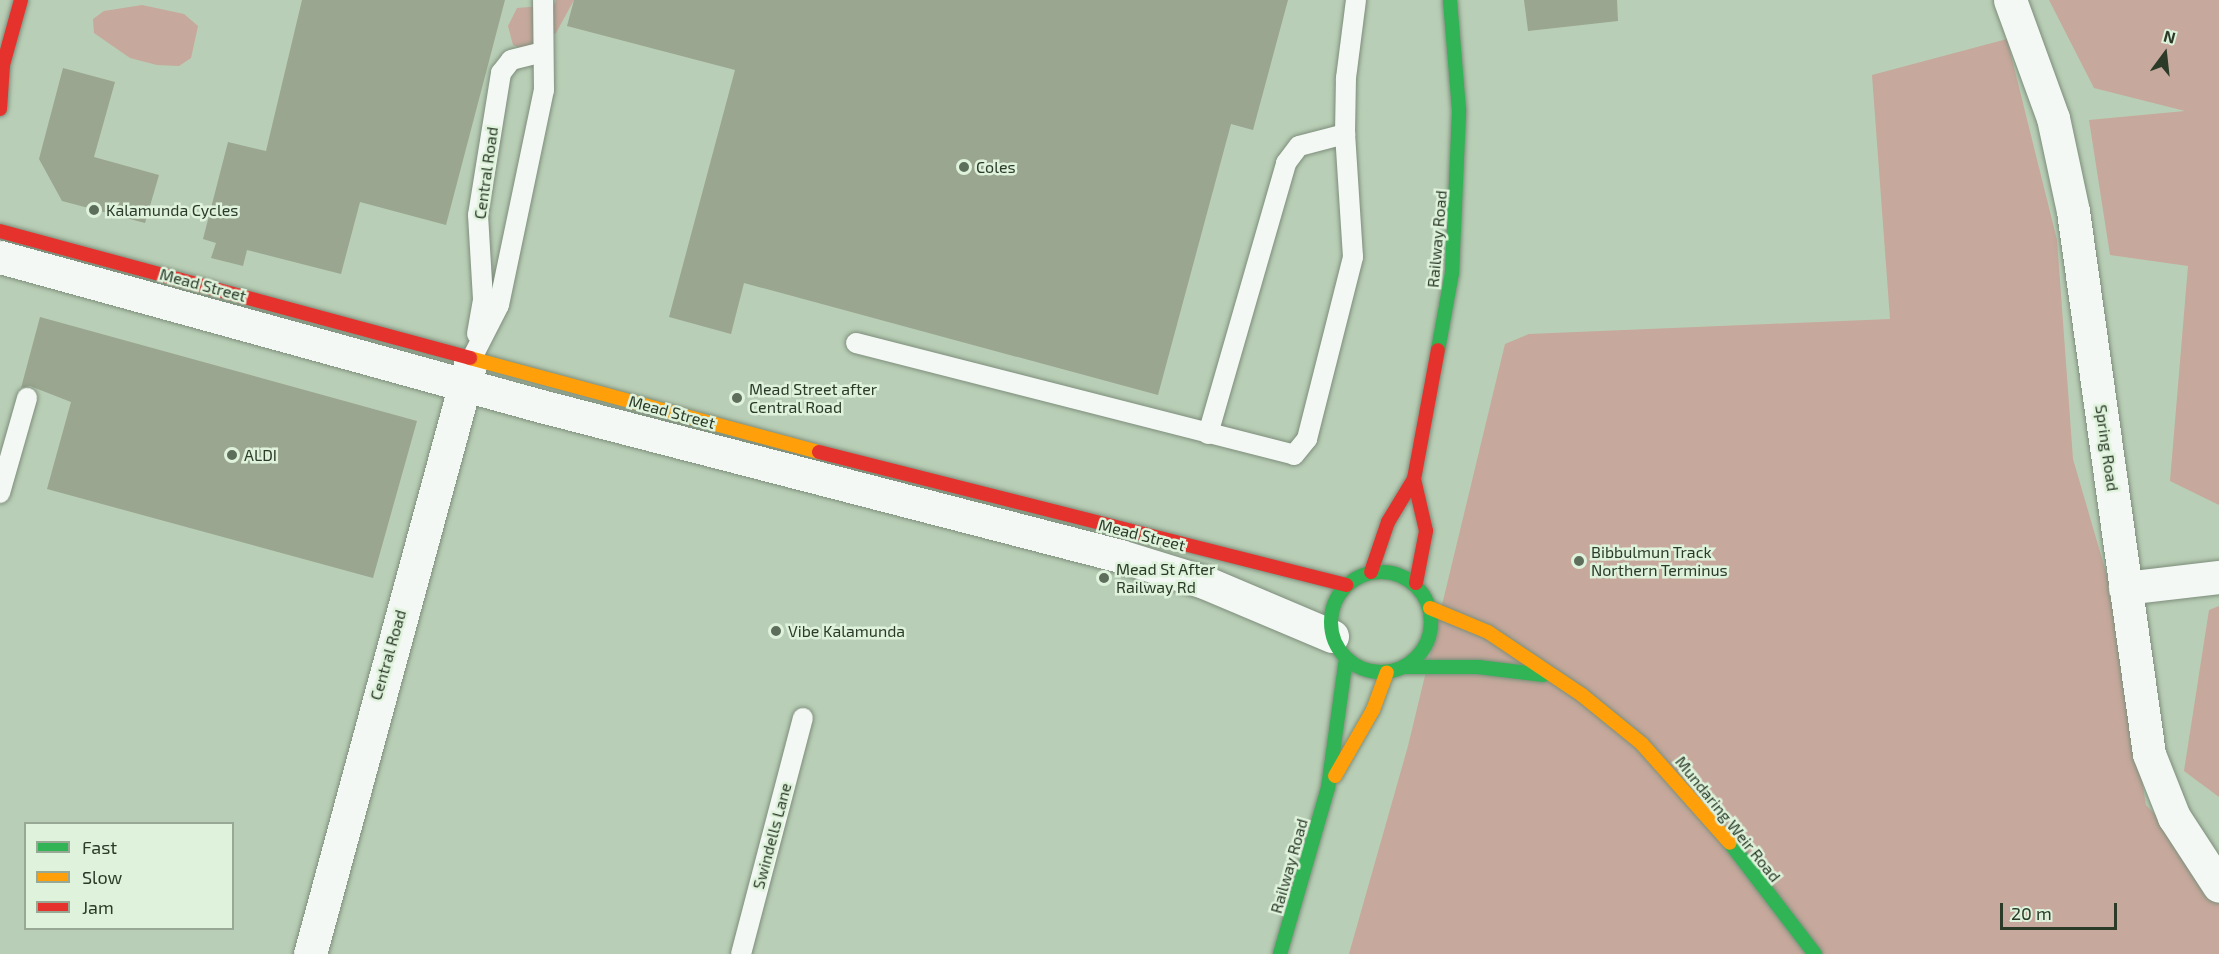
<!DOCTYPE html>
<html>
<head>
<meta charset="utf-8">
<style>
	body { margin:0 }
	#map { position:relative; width:2219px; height:954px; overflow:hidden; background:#b9ceb6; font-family:"Exo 2",sans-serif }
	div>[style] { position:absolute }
	.green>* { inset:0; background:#c6a89c }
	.building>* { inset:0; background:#9aa68f }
	.roads { filter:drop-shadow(0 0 2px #7d8e7b) drop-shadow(0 0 2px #7d8e7b) }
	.lane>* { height:20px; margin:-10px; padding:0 10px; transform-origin:10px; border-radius:10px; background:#f4f8f4 }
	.street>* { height:33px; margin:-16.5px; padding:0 16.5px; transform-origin:16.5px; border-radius:16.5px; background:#f4f8f4 }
	.fast>* { height:14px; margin:-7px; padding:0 7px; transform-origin:7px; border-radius:7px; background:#30b455 }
	.fast>.ring { margin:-7px; padding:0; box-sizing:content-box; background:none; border:14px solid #30b455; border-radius:50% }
	.slow>* { height:14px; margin:-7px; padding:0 7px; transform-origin:7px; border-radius:7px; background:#ff9f0a }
	.jam>* { height:14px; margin:-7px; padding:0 7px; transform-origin:7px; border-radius:7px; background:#e5322d }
	.dots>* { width:16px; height:16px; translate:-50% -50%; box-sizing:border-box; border:3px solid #dff3dc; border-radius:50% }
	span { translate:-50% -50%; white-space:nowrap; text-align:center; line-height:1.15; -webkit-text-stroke:5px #dff3dc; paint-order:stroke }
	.poi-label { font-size:16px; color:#2b3b28 }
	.left { translate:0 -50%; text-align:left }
	.street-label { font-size:16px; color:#2b3b28 }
	.legend { position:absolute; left:24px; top:822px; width:210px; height:108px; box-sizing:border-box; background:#dff3dc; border:2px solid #97a994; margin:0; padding:8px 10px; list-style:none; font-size:18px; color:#2b3b28 }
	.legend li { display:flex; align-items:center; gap:12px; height:30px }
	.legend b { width:30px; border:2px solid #97a994 }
	.north { position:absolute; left:2135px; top:24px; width:60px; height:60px; -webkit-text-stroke:4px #dff3dc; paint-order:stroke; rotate:15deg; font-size:16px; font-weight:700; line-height:24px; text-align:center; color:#2b3b28 }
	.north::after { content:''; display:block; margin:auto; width:21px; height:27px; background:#2b3b28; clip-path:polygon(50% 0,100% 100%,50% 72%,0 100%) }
	.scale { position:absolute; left:2000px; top:903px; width:117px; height:27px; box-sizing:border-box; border:3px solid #2b3b28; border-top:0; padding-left:8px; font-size:18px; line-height:21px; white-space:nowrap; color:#2b3b28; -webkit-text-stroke:4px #dff3dc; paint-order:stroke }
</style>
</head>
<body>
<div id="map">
	<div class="green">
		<div style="clip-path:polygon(556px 0,574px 0,556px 33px,524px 50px,513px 45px,508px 26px,517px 8px,554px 5px)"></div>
		<div style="clip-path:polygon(2049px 0,2219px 0,2219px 505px,2170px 481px,2188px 266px,2110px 255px,2089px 120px,2185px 111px,2094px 88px)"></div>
		<div style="clip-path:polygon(142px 5px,184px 14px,198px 26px,191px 58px,179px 66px,157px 65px,130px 58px,94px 33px,93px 19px,104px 11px)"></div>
		<div style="clip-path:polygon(2007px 39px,2057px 240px,2073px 459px,2112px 593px,2146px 805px,2219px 881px,2219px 954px,1349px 954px,1408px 746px,1505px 344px,1529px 334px,1890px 319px,1872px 75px)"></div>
		<div style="clip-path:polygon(2219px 606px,2219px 797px,2184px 771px,2209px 610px)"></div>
	</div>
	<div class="building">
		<div style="clip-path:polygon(302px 0,505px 0,446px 225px,360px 202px,341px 274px,247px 250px,243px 266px,211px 258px,216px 243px,203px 239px,228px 142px,266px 151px)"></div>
		<div style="clip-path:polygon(574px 0,1288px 0,1253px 130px,1231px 124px,1158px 395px,744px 283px,731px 334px,669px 317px,735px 70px,567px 26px)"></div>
		<div style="clip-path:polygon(1524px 0,1617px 0,1618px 21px,1528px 31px)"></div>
		<div style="clip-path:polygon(63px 68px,115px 82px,94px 157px,159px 175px,145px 223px,62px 201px,39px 159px)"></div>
		<div style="clip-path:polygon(40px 317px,417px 421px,373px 578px,47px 489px,71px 402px,30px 386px,21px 388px)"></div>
	</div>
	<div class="roads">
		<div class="lane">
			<div style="left:477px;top:334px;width:36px;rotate:-80deg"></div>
			<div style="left:483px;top:299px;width:84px;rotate:-93.4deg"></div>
			<div style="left:478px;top:215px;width:144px;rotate:-80.8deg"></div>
			<div style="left:501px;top:73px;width:16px;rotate:-52deg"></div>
			<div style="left:511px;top:60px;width:32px;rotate:-14deg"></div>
			<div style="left:856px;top:343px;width:452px;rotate:14.3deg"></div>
			<div style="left:1294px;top:455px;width:21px;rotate:-51deg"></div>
			<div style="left:1307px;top:439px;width:188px;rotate:-75.8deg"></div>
			<div style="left:1353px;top:257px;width:123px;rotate:-93.7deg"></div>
			<div style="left:472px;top:358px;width:59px;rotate:-63deg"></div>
			<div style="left:499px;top:305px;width:220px;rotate:-78.2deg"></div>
			<div style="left:544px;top:90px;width:90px;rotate:-90.6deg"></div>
			<div style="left:1208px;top:434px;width:282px;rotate:-73.9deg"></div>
			<div style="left:1286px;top:163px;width:21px;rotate:-53deg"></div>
			<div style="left:1299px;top:146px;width:48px;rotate:-14.6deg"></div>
			<div style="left:1345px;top:134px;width:56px;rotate:-89deg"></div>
			<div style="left:1346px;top:78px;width:79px;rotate:-82.7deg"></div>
			<div style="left:0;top:493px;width:99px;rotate:-74.1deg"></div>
			<div style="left:741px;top:954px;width:244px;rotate:-75.3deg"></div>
		</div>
		<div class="street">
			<div style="left:2010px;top:0;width:126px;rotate:70deg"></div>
			<div style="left:2053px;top:118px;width:95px;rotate:77.9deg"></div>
			<div style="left:2073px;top:211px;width:548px;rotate:82.03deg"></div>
			<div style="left:2149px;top:754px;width:68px;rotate:68.4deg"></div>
			<div style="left:2174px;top:817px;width:82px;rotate:56.9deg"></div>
			<div style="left:0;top:257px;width:561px;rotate:15.4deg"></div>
			<div style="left:541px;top:406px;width:598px;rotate:14.52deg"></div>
			<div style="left:1120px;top:556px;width:88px;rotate:17.2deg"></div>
			<div style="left:1204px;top:582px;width:139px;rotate:22.9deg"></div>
			<div style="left:2125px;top:588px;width:95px;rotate:-6.7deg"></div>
			<div style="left:310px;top:954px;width:610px;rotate:-74.8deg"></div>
		</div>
		<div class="fast">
			<div style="left:1438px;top:350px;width:78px;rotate:-79.7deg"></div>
			<div style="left:1452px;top:273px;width:163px;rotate:-87.5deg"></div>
			<div style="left:1459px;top:110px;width:110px;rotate:-94.7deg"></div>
			<div class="ring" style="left:1331px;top:572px;width:86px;height:86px"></div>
			<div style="left:1405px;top:667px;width:73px"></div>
			<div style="left:1478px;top:667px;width:66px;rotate:6.9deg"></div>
			<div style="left:1730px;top:843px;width:140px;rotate:52.6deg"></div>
			<div style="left:1280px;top:954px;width:173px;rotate:-73.9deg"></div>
			<div style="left:1328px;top:788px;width:130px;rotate:-82.1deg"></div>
		</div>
		<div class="slow">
			<div style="left:470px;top:358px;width:361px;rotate:15.1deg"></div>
			<div style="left:1430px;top:608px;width:63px;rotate:22.5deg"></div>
			<div style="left:1488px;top:632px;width:113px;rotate:33.8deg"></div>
			<div style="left:1582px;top:695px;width:77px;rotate:39.2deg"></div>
			<div style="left:1642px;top:744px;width:132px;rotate:48.4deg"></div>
			<div style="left:1335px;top:776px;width:76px;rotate:-60.1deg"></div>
			<div style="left:1373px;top:710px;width:40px;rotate:-69.8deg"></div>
		</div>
		<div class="jam">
			<div style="left:0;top:109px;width:44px;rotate:-86.1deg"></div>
			<div style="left:3px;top:65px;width:67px;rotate:-74.5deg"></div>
			<div style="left:0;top:231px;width:487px;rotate:15.1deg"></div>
			<div style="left:819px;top:452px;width:544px;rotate:14.16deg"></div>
			<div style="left:1414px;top:479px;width:53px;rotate:77deg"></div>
			<div style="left:1426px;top:531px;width:53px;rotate:100.9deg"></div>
			<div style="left:1371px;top:572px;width:53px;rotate:-71.2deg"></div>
			<div style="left:1388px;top:522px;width:50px;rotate:-58.8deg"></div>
			<div style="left:1414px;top:479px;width:131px;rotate:-79.5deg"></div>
		</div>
	</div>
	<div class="dots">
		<div style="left:964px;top:167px;background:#5d6e5a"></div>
		<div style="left:94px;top:210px;background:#5d6e5a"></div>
		<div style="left:737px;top:398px;background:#5d6e5a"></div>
		<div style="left:232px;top:455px;background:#5d6e5a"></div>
		<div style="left:1579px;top:561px;background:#5d6e5a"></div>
		<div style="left:1104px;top:578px;background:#5d6e5a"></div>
		<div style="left:776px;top:631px;background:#5d6e5a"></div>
	</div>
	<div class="poi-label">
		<span class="left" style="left:976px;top:167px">Coles</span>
		<span class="left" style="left:106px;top:210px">Kalamunda Cycles</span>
		<span class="left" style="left:749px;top:398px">Mead Street after<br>Central Road</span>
		<span class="left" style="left:244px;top:455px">ALDI</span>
		<span class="left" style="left:1591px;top:561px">Bibbulmun Track<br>Northern Terminus</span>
		<span class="left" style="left:1116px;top:578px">Mead St After<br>Railway Rd</span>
		<span class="left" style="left:788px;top:631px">Vibe Kalamunda</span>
	</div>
	<div class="street-label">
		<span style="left:486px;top:173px;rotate:-82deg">Central Road</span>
		<span style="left:1437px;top:239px;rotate:-85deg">Railway Road</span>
		<span style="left:203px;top:285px;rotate:15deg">Mead Street</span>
		<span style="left:672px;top:412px;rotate:15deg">Mead Street</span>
		<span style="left:2107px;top:448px;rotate:82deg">Spring Road</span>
		<span style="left:1142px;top:535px;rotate:14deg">Mead Street</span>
		<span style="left:388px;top:655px;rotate:-74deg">Central Road</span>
		<span style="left:1728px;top:819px;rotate:51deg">Mundaring Weir Road</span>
		<span style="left:772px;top:836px;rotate:-75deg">Swindells Lane</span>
		<span style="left:1289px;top:866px;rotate:-74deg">Railway Road</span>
	</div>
	<ul class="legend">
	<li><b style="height:8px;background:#30b455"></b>Fast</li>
	<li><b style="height:8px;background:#ff9f0a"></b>Slow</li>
	<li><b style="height:8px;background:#e5322d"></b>Jam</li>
	</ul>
	<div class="north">N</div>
	<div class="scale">20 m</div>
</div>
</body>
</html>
